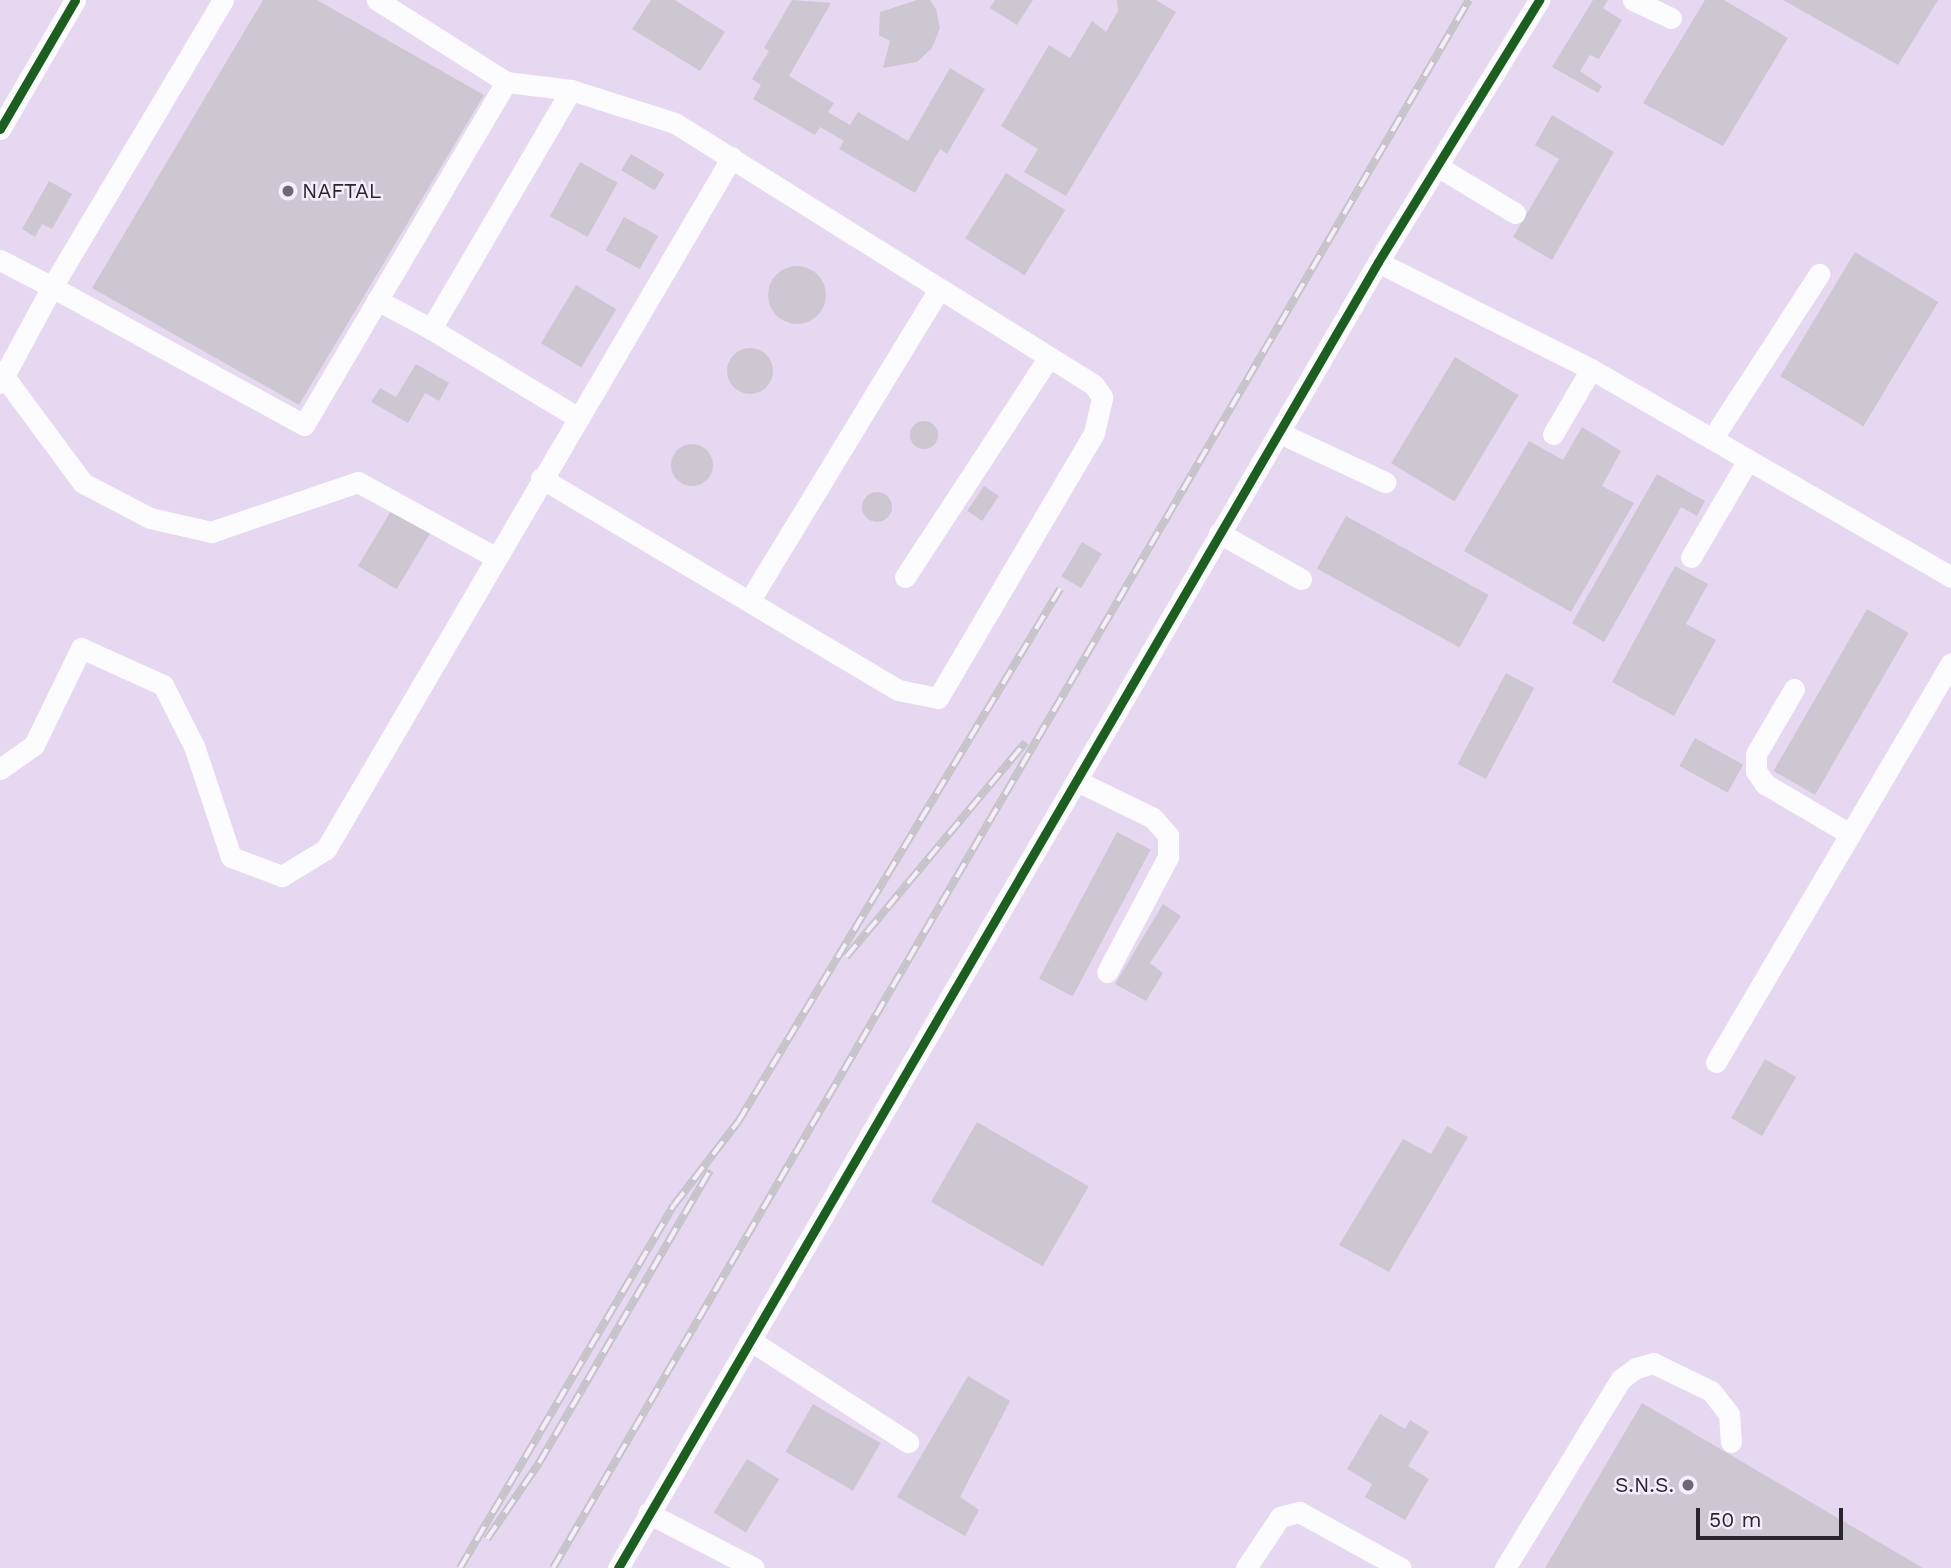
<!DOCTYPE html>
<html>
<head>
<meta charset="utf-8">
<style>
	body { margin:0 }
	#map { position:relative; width:1951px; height:1568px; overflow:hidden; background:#eae2f0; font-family:"Work Sans",sans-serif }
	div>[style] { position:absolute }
	.built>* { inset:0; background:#e6d8f1; transform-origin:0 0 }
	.building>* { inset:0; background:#cdc7d2; transform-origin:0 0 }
	.round { border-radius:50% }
	.minor>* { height:21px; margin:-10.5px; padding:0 10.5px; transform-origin:10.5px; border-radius:10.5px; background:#fcfbfd }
	.rail>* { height:8px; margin-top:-4px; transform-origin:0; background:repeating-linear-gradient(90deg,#f5ecfc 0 16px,#c6c4c8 0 32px); box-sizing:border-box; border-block:2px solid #c6c4c8 }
	.cycleway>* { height:9px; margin:-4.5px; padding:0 4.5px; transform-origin:4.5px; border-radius:4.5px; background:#1b5e20 }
	.dots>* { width:19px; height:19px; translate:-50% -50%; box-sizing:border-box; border:4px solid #f5ecfc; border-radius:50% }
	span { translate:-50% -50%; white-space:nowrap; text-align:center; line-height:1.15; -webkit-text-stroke:5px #f5ecfc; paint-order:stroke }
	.poi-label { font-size:21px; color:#2a252f }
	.left { translate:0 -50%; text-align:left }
	.right { translate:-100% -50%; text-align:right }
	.scale { position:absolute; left:1696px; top:1508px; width:147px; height:32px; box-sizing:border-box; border:4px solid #2a252f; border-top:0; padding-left:9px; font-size:21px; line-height:24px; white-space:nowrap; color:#2a252f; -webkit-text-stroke:5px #f5ecfc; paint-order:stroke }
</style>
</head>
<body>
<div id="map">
	<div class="built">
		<div style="left:0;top:0;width:1951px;height:1568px"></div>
	</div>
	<div class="building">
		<div style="clip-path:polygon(263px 0,317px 0,484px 95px,299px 405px,92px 288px)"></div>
		<div style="clip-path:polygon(651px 0,675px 0,725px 32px,700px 71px,632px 29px)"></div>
		<div style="clip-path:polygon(792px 0,831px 3px,789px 76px,834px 103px,828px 112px,850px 125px,858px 112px,908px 141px,950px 68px,985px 89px,947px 154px,940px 149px,915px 193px,839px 149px,844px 141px,820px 127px,815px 135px,753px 99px,761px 85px,752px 79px,769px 51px,764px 48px)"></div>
		<div style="clip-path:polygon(917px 0,930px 0,936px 9px,940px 28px,932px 48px,917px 62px,883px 68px,890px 41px,879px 35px,880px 12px)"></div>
		<div style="clip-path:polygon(995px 0,1033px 0,1017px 25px,990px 8px)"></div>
		<div style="clip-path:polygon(1117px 0,1156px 0,1176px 12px,1066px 196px,1024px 172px,1038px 149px,1001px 126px,1049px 45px,1070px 58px,1092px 21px,1106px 32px,1118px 11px)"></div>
		<div style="clip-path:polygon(1593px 0,1608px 0,1603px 8px,1622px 20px,1599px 59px,1590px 55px,1580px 71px,1602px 86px,1598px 93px,1552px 67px)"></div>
		<div style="clip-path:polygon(1705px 0,1724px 0,1788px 38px,1723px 146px,1643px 103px)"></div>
		<div style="clip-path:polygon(1783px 0,1938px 0,1898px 65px)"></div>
		<div style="clip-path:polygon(1552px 115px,1614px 152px,1552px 260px,1513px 237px,1559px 159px,1535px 145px)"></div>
		<div style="left:631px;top:154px;width:39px;height:19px;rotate:31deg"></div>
		<div style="left:580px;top:162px;width:43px;height:62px;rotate:29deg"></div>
		<div style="left:1006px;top:173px;width:70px;height:77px;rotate:32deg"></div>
		<div style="clip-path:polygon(49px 181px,72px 194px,52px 229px,42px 224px,35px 237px,22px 229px)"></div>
		<div style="left:624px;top:217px;width:39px;height:38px;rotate:29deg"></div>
		<div style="left:1855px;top:252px;width:97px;height:145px;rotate:31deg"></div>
		<div class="round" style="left:768px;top:266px;width:58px;height:58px"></div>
		<div style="left:576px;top:285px;width:47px;height:68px;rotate:31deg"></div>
		<div class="round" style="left:727px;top:348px;width:46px;height:46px"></div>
		<div style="left:1455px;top:357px;width:74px;height:124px;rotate:31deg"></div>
		<div style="clip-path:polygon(416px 364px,449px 383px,439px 401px,425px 393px,408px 423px,371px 402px,380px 388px,396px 397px)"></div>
		<div class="round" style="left:910px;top:421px;width:28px;height:28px"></div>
		<div style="clip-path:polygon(1582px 427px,1621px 451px,1602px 486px,1634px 503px,1571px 612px,1464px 551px,1529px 441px,1563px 460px)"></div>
		<div class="round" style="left:671px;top:444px;width:42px;height:42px"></div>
		<div style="clip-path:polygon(1657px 474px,1705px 501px,1697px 516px,1681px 507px,1604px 642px,1572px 623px)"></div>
		<div style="left:984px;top:486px;width:18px;height:30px;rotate:34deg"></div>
		<div class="round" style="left:862px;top:492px;width:30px;height:30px"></div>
		<div style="left:394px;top:506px;width:45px;height:70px;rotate:31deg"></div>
		<div style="left:1346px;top:516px;width:163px;height:60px;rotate:29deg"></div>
		<div style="left:1082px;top:542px;width:23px;height:40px;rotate:31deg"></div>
		<div style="clip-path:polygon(1675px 566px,1708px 584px,1686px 624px,1716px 640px,1674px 716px,1612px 682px)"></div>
		<div style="left:1867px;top:609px;width:48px;height:187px;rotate:30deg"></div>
		<div style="left:1506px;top:673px;width:32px;height:103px;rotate:28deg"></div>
		<div style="left:1695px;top:738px;width:55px;height:32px;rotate:29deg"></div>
		<div style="left:1117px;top:832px;width:38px;height:166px;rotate:28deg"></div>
		<div style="clip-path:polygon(1163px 904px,1181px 916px,1150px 963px,1163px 973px,1146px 1001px,1115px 984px)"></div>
		<div style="left:1765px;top:1059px;width:36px;height:68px;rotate:30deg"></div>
		<div style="left:977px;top:1122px;width:129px;height:92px;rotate:30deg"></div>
		<div style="clip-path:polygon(1447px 1126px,1468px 1137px,1389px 1272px,1339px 1245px,1403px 1139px,1431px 1154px)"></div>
		<div style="clip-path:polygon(968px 1376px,1010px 1401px,960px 1497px,979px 1510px,965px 1536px,897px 1497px)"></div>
		<div style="clip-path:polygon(1642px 1403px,1923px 1568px,1545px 1568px)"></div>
		<div style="left:813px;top:1404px;width:78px;height:55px;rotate:30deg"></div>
		<div style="clip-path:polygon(1380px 1414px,1405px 1429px,1410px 1420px,1429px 1432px,1408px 1466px,1429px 1479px,1405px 1520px,1365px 1497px,1372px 1484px,1347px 1469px)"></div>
		<div style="left:747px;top:1459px;width:38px;height:63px;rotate:32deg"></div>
	</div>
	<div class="minor">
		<div style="left:223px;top:0;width:334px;rotate:120.8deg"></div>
		<div style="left:52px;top:287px;width:287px;rotate:28.7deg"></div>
		<div style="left:304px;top:425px;width:398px;rotate:-59.5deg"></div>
		<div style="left:377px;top:0;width:153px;rotate:32.4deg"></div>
		<div style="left:506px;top:82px;width:65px;rotate:7deg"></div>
		<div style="left:1633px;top:0;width:42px;rotate:25.3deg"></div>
		<div style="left:0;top:129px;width:149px;rotate:-59.8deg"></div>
		<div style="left:1437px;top:166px;width:91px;rotate:31.1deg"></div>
		<div style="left:0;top:260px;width:59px;rotate:27.4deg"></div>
		<div style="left:52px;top:287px;width:109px;rotate:118.4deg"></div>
		<div style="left:1378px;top:262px;width:238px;rotate:26.7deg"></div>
		<div style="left:1591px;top:369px;width:416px;rotate:30deg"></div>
		<div style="left:377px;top:300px;width:61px;rotate:28.2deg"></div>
		<div style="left:0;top:371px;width:139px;rotate:53.5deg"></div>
		<div style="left:83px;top:483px;width:76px;rotate:27.6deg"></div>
		<div style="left:150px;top:518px;width:63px;rotate:12.9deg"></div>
		<div style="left:211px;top:532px;width:155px;rotate:-18.8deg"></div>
		<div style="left:358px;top:482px;width:156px;rotate:28.7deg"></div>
		<div style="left:1282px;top:434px;width:114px;rotate:25deg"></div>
		<div style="left:1553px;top:434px;width:75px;rotate:-59.7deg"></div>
		<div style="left:1712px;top:439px;width:197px;rotate:-57deg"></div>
		<div style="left:541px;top:478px;width:415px;rotate:30.7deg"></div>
		<div style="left:898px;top:690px;width:41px;rotate:11.3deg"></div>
		<div style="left:938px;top:698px;width:308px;rotate:-59.5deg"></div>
		<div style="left:1094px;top:433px;width:37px;rotate:-77deg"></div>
		<div style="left:1102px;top:397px;width:14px;rotate:-124deg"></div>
		<div style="left:1094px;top:385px;width:494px;rotate:-148deg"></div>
		<div style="left:675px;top:123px;width:109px;rotate:-162.4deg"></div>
		<div style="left:571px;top:90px;width:277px;rotate:120.4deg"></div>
		<div style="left:431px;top:329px;width:170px;rotate:31.1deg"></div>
		<div style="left:1219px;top:533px;width:94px;rotate:29.3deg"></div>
		<div style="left:1691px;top:557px;width:113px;rotate:-59.6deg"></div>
		<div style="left:905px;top:577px;width:259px;rotate:-56.8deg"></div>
		<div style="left:750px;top:600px;width:362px;rotate:-58.7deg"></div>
		<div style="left:1794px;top:689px;width:75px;rotate:120.3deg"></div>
		<div style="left:1756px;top:754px;width:17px;rotate:90deg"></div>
		<div style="left:1756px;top:771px;width:16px;rotate:55deg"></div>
		<div style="left:1765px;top:784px;width:99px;rotate:30.5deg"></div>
		<div style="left:0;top:769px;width:42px;rotate:-35.2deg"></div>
		<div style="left:34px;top:745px;width:108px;rotate:-64.1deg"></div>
		<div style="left:81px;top:648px;width:90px;rotate:24.3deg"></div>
		<div style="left:163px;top:685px;width:68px;rotate:63.1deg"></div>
		<div style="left:194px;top:746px;width:117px;rotate:71.6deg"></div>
		<div style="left:231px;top:857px;width:54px;rotate:20.4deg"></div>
		<div style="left:282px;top:876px;width:52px;rotate:-31.5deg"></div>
		<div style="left:326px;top:849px;width:802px;rotate:-59.6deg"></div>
		<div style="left:1079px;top:782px;width:82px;rotate:25.9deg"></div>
		<div style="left:1153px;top:818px;width:23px;rotate:49deg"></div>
		<div style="left:1168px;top:835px;width:22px;rotate:90deg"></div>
		<div style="left:1168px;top:857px;width:130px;rotate:117.9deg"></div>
		<div style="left:1716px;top:1062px;width:463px;rotate:-59.5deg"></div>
		<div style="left:751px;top:1341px;width:187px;rotate:32.8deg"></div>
		<div style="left:648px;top:1513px;width:119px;rotate:27.4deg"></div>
		<div style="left:618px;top:1568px;width:1511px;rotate:-59.8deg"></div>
		<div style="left:1378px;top:262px;width:308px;rotate:-58.4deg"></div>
		<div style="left:1246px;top:1568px;width:61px;rotate:-56.3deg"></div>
		<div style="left:1280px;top:1517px;width:20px;rotate:-15deg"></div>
		<div style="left:1299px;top:1512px;width:116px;rotate:28.8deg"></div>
		<div style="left:1505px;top:1568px;width:222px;rotate:-58.5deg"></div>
		<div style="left:1621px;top:1379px;width:19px;rotate:-36deg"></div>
		<div style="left:1636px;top:1368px;width:18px;rotate:-16deg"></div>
		<div style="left:1653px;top:1363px;width:64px;rotate:25.8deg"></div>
		<div style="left:1711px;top:1391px;width:29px;rotate:52deg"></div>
		<div style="left:1729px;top:1414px;width:28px;rotate:86deg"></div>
	</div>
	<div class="rail">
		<div style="left:846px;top:957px;width:280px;rotate:-50.1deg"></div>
		<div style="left:487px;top:1539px;width:92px;rotate:-55.6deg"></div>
		<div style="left:539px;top:1463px;width:339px;rotate:-59.7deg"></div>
		<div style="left:460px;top:1568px;width:421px;rotate:-59.5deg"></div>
		<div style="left:674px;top:1205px;width:105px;rotate:-52.4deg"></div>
		<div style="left:738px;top:1122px;width:623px;rotate:-58.86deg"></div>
		<div style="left:553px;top:1568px;width:1816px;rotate:-59.71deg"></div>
	</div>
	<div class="cycleway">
		<div style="left:0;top:129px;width:149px;rotate:-59.8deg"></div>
		<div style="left:618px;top:1568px;width:1511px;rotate:-59.8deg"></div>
		<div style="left:1378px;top:262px;width:308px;rotate:-58.4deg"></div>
	</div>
	<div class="dots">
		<div style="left:288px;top:191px;background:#6d6773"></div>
		<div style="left:1688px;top:1485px;background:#6d6773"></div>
	</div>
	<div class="poi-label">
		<span class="left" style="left:302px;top:191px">NAFTAL</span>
		<span class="right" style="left:1674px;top:1485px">S.N.S.</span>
	</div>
	<div class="scale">50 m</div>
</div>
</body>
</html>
